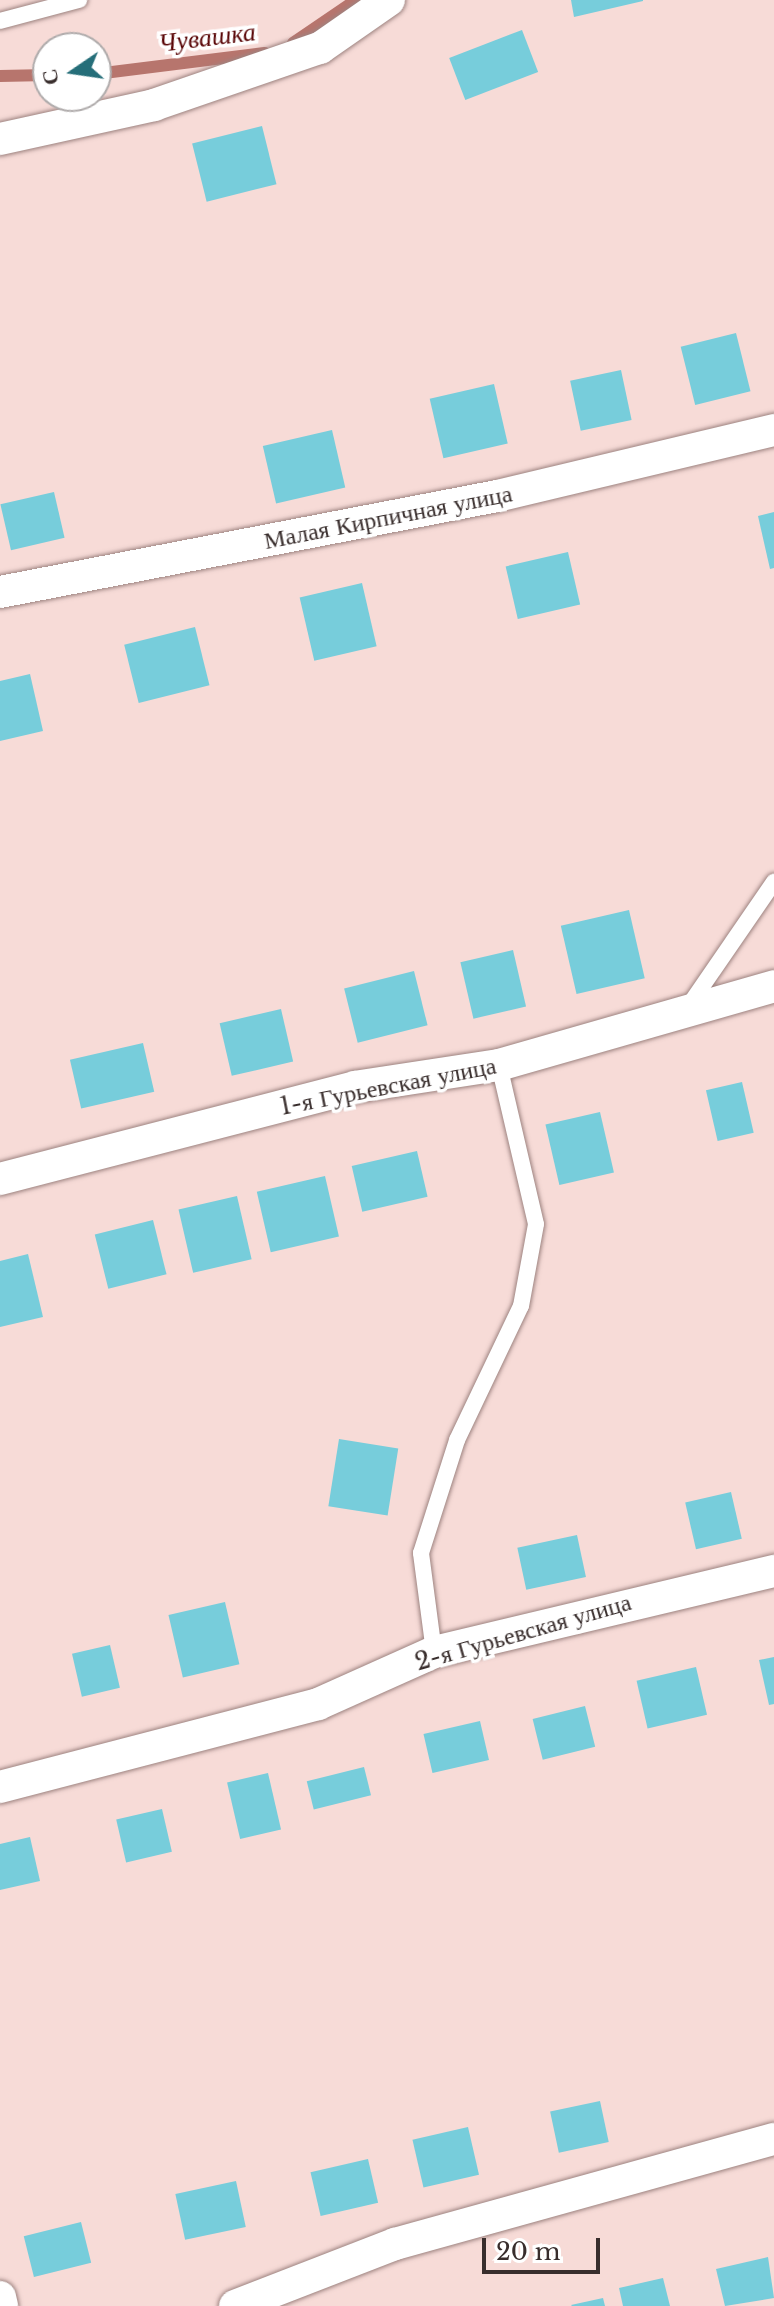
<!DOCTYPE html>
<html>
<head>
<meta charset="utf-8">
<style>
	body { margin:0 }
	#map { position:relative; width:774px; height:2306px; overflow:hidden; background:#f7dbd7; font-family:"Libre Baskerville",serif }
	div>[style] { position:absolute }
	.stream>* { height:12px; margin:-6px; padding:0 6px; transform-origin:6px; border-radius:6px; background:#b7756d }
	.building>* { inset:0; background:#77cddb; transform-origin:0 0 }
	.roads { filter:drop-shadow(0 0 2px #9d8380) drop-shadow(0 0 2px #9d8380) }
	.service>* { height:16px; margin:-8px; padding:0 8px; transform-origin:8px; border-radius:8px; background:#fff }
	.minor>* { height:32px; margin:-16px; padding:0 16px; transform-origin:16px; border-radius:16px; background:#fff }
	span { translate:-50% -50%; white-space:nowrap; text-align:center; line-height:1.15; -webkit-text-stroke:7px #fff; paint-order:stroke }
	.street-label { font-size:24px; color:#382d2c }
	.water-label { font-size:26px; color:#580405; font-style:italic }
	.north { position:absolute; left:32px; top:32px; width:80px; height:80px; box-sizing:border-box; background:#fff; border:2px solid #afabab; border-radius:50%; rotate:257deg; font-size:22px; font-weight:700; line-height:32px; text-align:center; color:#382d2c }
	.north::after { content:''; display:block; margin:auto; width:28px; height:36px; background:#256e79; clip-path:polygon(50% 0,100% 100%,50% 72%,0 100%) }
	.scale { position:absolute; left:482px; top:2238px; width:118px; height:36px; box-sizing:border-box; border:4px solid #382d2c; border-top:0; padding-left:10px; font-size:24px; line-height:28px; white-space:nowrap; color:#382d2c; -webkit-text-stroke:6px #fff; paint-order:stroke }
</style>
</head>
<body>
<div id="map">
	<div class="stream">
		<div style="left:293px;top:43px;width:76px;rotate:-34.3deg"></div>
		<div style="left:96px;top:74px;width:170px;rotate:-7.1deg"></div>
		<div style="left:0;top:76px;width:48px;rotate:-1.2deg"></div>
	</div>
	<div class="building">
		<div style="clip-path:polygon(571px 0,643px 0,643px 1px,574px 17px)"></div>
		<div style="left:522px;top:30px;width:45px;height:78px;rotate:69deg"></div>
		<div style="left:262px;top:126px;width:60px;height:72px;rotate:76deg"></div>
		<div style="left:736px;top:333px;width:60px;height:57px;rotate:76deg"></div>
		<div style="left:621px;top:370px;width:51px;height:52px;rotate:78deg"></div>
		<div style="left:494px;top:384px;width:61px;height:66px;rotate:77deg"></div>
		<div style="left:332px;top:430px;width:59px;height:71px;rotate:77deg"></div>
		<div style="left:54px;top:492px;width:47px;height:55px;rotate:77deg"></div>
		<div style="clip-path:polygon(774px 512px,774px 568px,770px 569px,758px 516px)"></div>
		<div style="left:568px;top:552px;width:54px;height:64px;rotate:77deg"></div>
		<div style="left:362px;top:583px;width:65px;height:64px;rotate:77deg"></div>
		<div style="left:195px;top:627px;width:60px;height:73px;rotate:76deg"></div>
		<div style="clip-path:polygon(30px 674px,43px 731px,0 741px,0 681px)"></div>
		<div style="left:629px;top:910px;width:70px;height:70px;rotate:77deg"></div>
		<div style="left:513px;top:950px;width:58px;height:54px;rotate:77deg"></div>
		<div style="left:414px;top:971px;width:56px;height:72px;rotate:76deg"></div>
		<div style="left:281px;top:1009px;width:54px;height:63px;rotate:77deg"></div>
		<div style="left:143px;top:1043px;width:50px;height:75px;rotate:77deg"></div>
		<div style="left:742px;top:1082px;width:52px;height:37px;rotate:77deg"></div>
		<div style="left:600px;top:1112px;width:62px;height:56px;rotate:77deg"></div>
		<div style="left:417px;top:1151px;width:47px;height:67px;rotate:77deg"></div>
		<div style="left:325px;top:1176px;width:62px;height:70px;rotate:77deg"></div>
		<div style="left:237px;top:1196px;width:65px;height:60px;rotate:77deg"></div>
		<div style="left:153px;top:1220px;width:56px;height:60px;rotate:76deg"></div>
		<div style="clip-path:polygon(28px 1254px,43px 1317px,0 1327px,0 1261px)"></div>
		<div style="left:339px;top:1439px;width:60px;height:68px;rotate:9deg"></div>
		<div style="left:731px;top:1492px;width:48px;height:47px;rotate:77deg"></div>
		<div style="left:577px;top:1535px;width:43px;height:61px;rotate:78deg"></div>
		<div style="left:225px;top:1602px;width:64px;height:58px;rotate:77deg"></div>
		<div style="left:110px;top:1645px;width:44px;height:39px;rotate:77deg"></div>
		<div style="clip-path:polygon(774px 1657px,774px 1704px,769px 1705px,759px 1660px)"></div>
		<div style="left:696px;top:1667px;width:49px;height:61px;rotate:77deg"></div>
		<div style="left:585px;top:1706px;width:42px;height:54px;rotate:76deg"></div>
		<div style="left:480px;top:1721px;width:40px;height:58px;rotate:77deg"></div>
		<div style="left:364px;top:1767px;width:29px;height:59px;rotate:76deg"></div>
		<div style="left:268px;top:1773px;width:58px;height:42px;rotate:77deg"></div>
		<div style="left:162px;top:1809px;width:44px;height:47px;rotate:77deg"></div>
		<div style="clip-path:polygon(30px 1837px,40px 1881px,0 1890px,0 1844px)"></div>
		<div style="left:600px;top:2101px;width:42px;height:51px;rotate:78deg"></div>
		<div style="left:468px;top:2127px;width:49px;height:57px;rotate:77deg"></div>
		<div style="left:368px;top:2159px;width:45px;height:59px;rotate:77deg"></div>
		<div style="left:236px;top:2181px;width:47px;height:62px;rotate:78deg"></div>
		<div style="left:81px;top:2222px;width:42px;height:59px;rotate:76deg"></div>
		<div style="clip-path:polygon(768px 2257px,774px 2298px,725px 2306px,716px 2269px)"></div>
		<div style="clip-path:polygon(663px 2278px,670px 2306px,623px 2306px,619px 2288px)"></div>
		<div style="clip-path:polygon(603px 2298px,605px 2306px,572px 2306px,571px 2305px)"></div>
	</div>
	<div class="roads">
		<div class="service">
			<div style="left:0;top:21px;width:82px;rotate:-14.9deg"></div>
			<div style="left:688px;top:1007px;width:152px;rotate:-55.5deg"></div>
			<div style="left:434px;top:1652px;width:100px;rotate:-97.5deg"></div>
			<div style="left:421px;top:1553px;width:119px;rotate:-72.3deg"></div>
			<div style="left:457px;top:1440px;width:148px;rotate:-64.5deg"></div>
			<div style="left:521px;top:1306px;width:83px;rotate:-79.6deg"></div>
			<div style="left:536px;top:1224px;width:163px;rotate:-103.1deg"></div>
		</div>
		<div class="minor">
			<div style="left:0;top:139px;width:158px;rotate:-12.4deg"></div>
			<div style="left:154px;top:105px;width:176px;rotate:-19deg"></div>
			<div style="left:320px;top:48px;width:84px;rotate:-34.8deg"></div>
			<div style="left:0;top:592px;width:506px;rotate:-10.93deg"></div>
			<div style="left:497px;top:496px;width:285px;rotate:-13.4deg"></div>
			<div style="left:0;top:1179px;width:367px;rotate:-14.5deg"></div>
			<div style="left:355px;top:1087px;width:146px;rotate:-8.7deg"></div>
			<div style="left:499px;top:1065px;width:286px;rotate:-16deg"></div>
			<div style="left:0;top:1787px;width:329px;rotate:-14.6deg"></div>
			<div style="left:318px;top:1704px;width:127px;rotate:-24.1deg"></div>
			<div style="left:434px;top:1652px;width:350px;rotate:-13.4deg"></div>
			<div style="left:0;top:2297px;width:9px;rotate:77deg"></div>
			<div style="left:235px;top:2306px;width:172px;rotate:-21.2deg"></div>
			<div style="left:395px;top:2244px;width:393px;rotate:-15.5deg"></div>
		</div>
	</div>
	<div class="street-label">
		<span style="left:388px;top:517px;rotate:-11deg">Малая Кирпичная улица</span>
		<span style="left:388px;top:1086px;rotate:-11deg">1-я Гурьевская улица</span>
		<span style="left:523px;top:1632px;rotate:-16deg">2-я Гурьевская улица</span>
	</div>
	<div class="water-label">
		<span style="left:207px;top:38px;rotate:-7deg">Чувашка</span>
	</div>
	<div class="north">С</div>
	<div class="scale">20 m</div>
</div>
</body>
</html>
